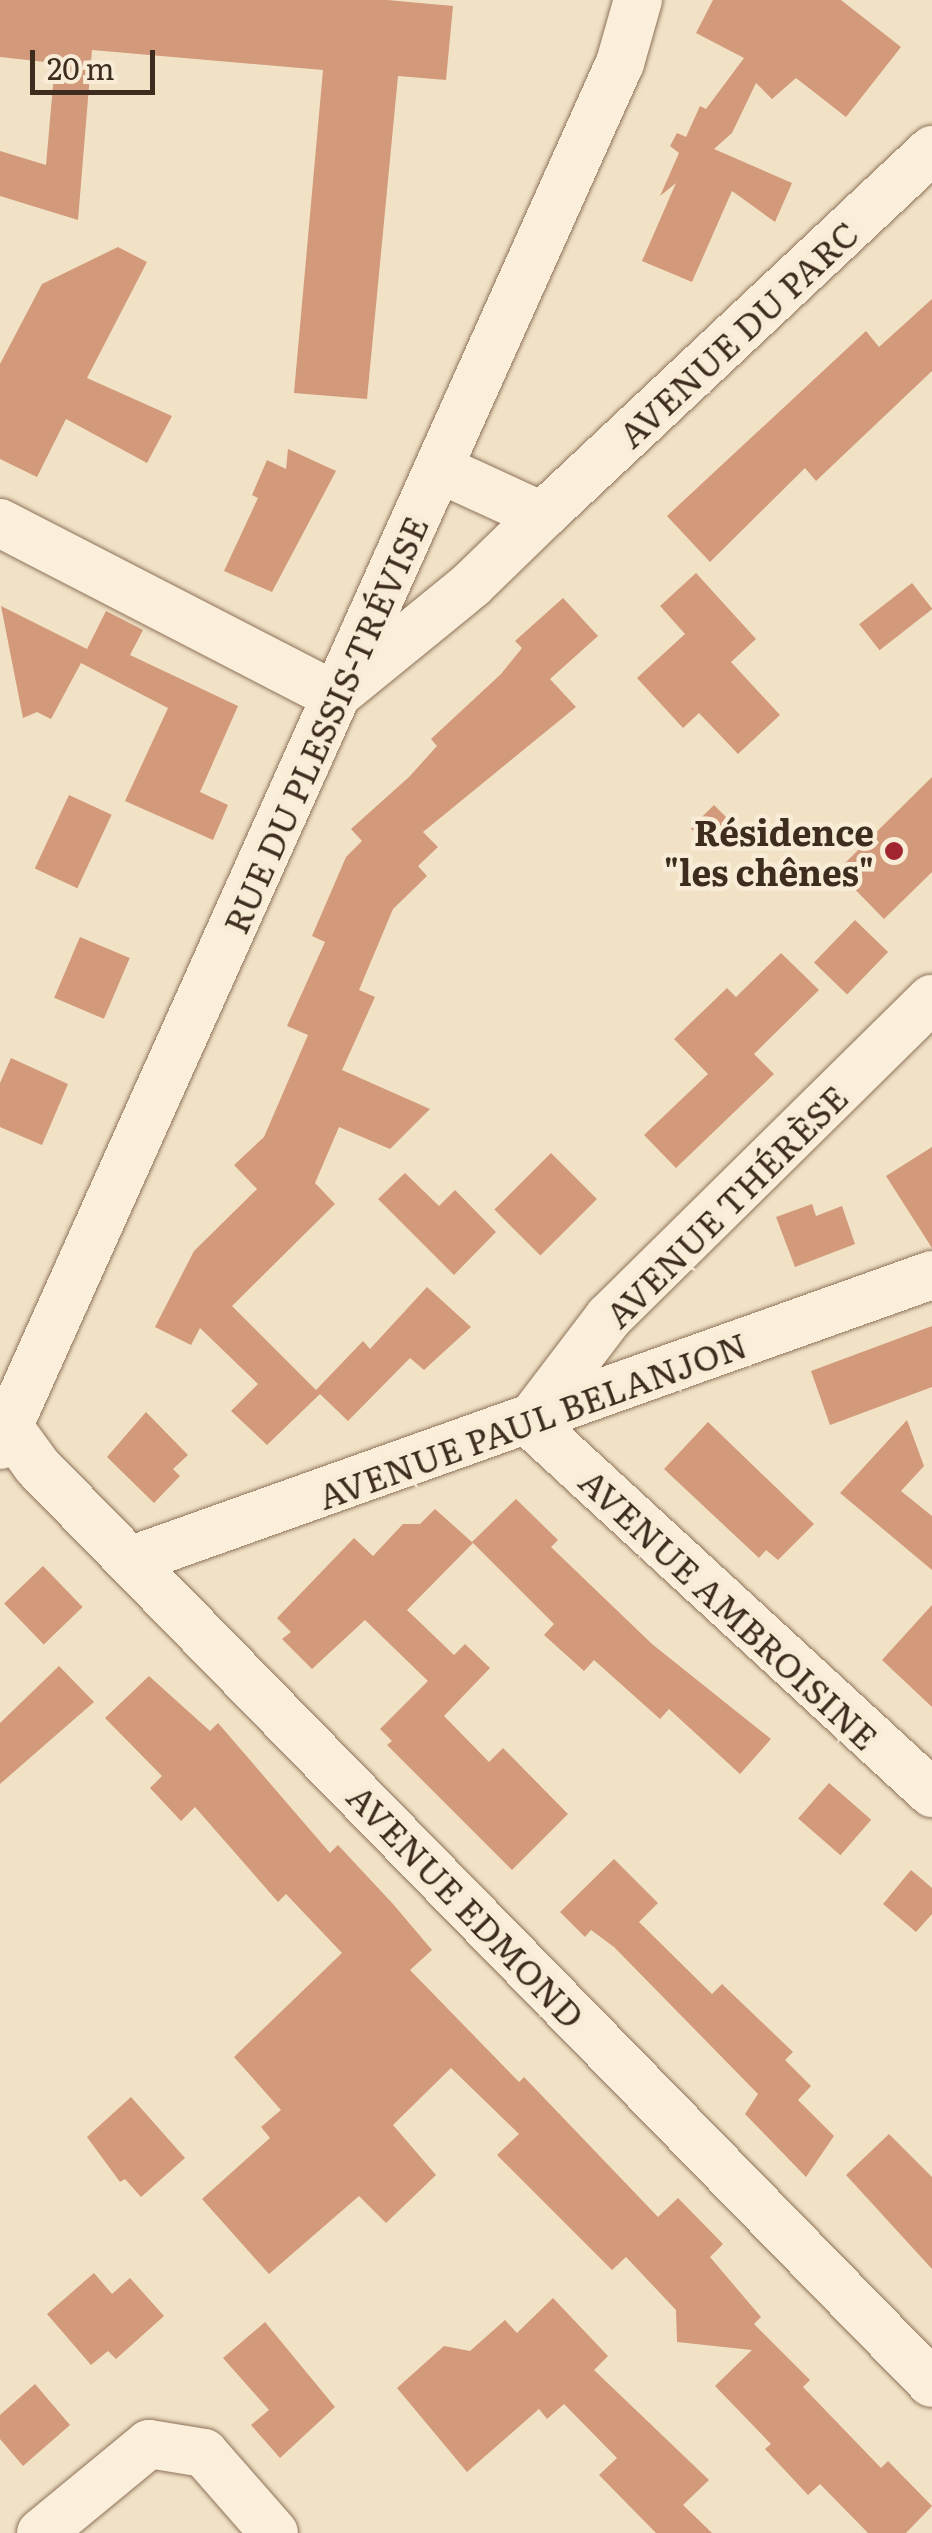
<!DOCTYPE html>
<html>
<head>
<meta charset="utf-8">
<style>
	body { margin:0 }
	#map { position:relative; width:932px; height:2533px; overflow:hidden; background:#f1e2c6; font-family:Literata,serif }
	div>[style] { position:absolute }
	.building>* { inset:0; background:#d2997a; transform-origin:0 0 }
	.roads { filter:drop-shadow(0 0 2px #8e735a) drop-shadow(0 0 2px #8e735a) }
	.minor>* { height:48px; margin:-24px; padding:0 24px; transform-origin:24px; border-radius:24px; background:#fbefdb }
	.dots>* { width:28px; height:28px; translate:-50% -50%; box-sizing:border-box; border:5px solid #f8ecd6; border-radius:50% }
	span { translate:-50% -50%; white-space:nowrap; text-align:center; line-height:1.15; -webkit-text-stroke:9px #f8ecd6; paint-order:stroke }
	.street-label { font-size:35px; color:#3e2c1f }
	.poi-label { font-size:35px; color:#3e2c1f; font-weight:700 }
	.right { translate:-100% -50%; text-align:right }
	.scale { position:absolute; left:30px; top:50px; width:125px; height:45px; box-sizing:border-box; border:5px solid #3e2c1f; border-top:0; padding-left:12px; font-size:30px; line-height:35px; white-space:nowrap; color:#3e2c1f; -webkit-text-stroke:8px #f8ecd6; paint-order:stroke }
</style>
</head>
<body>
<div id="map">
	<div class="building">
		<div style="clip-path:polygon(0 0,387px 0,453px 6px,446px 80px,398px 76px,367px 399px,294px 393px,323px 70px,92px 50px,78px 220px,0 196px,0 151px,46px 165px,55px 63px,0 57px)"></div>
		<div style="clip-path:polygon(713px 0,841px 0,901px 47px,846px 117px,796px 78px,772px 99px,756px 83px,732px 133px,714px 149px,792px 183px,775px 222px,732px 191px,692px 282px,642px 261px,676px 183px,660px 196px,679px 153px,670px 146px,677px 133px,686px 137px,700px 106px,706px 109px,744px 58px,696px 33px)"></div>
		<div style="clip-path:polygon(118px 247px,147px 262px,87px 378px,172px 416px,147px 463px,66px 419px,37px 477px,0 459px,0 364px,42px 284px)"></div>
		<div style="clip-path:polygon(932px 299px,932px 371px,816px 481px,805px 468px,710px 562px,667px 516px,866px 331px,879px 347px)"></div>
		<div style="clip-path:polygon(288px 449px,336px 471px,272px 592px,224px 571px,258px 498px,252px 495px,267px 460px,286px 469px)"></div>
		<div style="clip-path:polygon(696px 573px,756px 639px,731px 662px,780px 715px,738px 754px,699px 713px,683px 728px,637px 678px,685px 634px,660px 606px)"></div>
		<div style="left:912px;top:583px;width:33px;height:67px;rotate:52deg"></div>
		<div style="clip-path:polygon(563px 598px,598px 636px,550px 679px,576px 707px,423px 832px,438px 847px,418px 866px,427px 876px,393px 909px,359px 990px,375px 997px,342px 1070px,430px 1109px,390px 1149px,339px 1127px,315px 1183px,335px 1204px,232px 1306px,316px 1390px,363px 1341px,370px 1349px,427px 1287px,471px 1327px,424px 1370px,410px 1358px,348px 1421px,320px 1394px,267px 1445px,231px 1411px,258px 1384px,200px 1328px,191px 1345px,155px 1327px,194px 1251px,257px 1189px,234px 1165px,264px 1137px,308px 1035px,287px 1026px,325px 942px,312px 936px,346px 857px,362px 841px,351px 829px,409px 777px,437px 746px,431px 739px,501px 674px,522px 648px,515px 641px)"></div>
		<div style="clip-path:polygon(1px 606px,87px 649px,106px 611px,143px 630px,130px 655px,238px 706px,200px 792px,228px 805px,213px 840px,125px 801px,168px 708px,81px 663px,51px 719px,37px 712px,23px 718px)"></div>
		<div style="clip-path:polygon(932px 777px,932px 872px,884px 919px,837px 871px)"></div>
		<div style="left:69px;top:795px;width:47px;height:81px;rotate:25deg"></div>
		<div style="left:714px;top:805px;width:33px;height:33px;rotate:45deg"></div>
		<div style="left:855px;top:920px;width:46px;height:59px;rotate:44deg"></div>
		<div style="left:80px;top:937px;width:54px;height:66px;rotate:23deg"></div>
		<div style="clip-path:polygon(781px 953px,819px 990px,754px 1054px,774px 1074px,676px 1168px,644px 1135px,708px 1074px,674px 1039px,727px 988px,736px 997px)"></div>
		<div style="clip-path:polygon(11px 1058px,68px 1084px,42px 1145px,0 1127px,0 1083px)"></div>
		<div style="clip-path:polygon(932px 1147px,932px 1248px,886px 1176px)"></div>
		<div style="left:551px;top:1153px;width:65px;height:80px;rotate:45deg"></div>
		<div style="clip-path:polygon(405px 1173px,439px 1206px,455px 1190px,496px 1232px,454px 1275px,378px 1199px)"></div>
		<div style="clip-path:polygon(812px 1204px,816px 1216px,842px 1206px,855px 1244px,795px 1267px,776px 1217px)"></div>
		<div style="clip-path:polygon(932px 1326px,932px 1387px,830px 1425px,811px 1371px)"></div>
		<div style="clip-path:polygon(146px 1412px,188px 1455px,173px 1469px,180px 1476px,154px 1503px,107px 1457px)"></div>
		<div style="clip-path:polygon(907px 1420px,924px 1466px,901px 1491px,932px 1516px,932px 1570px,840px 1493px)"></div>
		<div style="clip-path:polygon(708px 1422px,814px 1524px,778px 1560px,766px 1550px,759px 1558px,664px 1469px)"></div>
		<div style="clip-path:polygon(516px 1499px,558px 1540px,551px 1547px,652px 1644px,771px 1739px,740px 1774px,669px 1709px,660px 1719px,594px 1660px,584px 1671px,544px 1635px,554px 1624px,472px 1542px)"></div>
		<div style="clip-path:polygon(435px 1509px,473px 1543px,407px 1610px,454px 1655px,465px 1644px,490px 1668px,444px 1716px,489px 1762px,503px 1748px,568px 1814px,512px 1870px,387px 1745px,392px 1741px,380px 1729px,428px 1681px,365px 1620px,312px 1669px,282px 1639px,291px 1632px,277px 1618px,354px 1538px,373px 1556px,403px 1524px,420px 1524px)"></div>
		<div style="left:43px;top:1566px;width:57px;height:54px;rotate:46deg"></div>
		<div style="clip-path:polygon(932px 1605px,932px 1707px,882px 1660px)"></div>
		<div style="clip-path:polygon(59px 1666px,94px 1702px,0 1784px,0 1723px)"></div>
		<div style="clip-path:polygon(149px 1676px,210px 1731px,218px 1723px,330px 1853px,338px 1845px,393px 1904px,432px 1950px,410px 1970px,519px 2082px,524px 2077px,658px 2217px,678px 2198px,723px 2244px,710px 2257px,761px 2317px,754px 2324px,810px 2380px,803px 2387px,881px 2468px,888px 2461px,932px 2506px,906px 2533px,868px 2533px,820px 2484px,808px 2495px,765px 2449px,771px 2444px,715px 2386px,752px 2350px,677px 2342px,676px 2310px,626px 2257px,612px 2270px,497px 2155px,519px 2134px,451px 2068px,393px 2125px,436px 2175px,386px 2223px,359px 2196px,269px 2274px,202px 2199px,270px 2138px,261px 2127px,281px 2110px,234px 2057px,342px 1953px,286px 1894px,278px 1902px,195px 1807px,181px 1821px,150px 1788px,162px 1776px,105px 1718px)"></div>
		<div style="left:829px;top:1783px;width:56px;height:47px;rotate:41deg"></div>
		<div style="clip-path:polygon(614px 1859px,658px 1903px,639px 1922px,712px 1994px,722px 1984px,793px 2052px,785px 2060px,811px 2086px,798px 2100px,834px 2136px,806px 2177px,745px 2114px,758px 2094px,614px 1947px,591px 1930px,585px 1937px,560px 1912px)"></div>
		<div style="clip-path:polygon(911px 1870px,932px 1888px,932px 1914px,916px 1932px,883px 1904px)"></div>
		<div style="clip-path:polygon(131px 2097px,185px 2158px,141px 2197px,125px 2179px,120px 2182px,87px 2137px)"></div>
		<div style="clip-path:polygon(889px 2134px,932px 2177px,932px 2269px,846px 2175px)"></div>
		<div style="clip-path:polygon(94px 2273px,112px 2294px,130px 2278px,164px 2316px,116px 2359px,108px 2351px,91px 2365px,47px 2314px)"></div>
		<div style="clip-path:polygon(553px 2298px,608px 2356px,594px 2370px,709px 2480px,683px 2505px,712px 2533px,656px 2533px,599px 2475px,617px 2458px,564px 2404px,547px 2419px,539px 2409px,467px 2472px,397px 2388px,444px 2346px,470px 2351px,505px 2320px,517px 2333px)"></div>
		<div style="clip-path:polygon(265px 2322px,335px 2407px,280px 2458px,251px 2425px,269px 2410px,223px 2358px)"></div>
		<div style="clip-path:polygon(35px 2384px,70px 2425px,23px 2466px,0 2439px,0 2415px)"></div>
	</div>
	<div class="roads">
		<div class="minor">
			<div style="left:542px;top:516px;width:535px;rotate:-43.18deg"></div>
			<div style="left:0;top:523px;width:377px;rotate:27.3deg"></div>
			<div style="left:335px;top:696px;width:176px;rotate:-39.2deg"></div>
			<div style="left:471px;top:585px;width:99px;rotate:-44.2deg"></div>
			<div style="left:542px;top:516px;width:112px;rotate:-155.3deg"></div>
			<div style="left:0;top:1415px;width:63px;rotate:54deg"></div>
			<div style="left:37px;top:1466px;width:1281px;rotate:45.7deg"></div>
			<div style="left:529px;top:1422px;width:132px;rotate:-52.7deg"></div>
			<div style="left:609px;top:1317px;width:453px;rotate:-44.6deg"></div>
			<div style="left:529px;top:1422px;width:548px;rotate:42.63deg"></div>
			<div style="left:0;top:1445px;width:1515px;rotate:-65.84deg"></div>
			<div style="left:620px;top:63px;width:66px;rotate:-74.1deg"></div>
			<div style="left:132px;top:1560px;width:849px;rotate:-19.61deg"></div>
			<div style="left:41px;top:2533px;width:140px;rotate:-39.5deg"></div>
			<div style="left:149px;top:2444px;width:56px;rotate:9.3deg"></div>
			<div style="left:204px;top:2453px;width:106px;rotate:48.8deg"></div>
		</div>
	</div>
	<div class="dots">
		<div style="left:894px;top:851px;background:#a1262f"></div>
	</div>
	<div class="street-label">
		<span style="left:737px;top:333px;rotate:-43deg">AVENUE DU PARC</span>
		<span style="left:324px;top:724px;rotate:-66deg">RUE DU PLESSIS-TRÉVISE</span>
		<span style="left:725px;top:1205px;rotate:-45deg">AVENUE THÉRÈSE</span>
		<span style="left:532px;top:1419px;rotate:-20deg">AVENUE PAUL BELANJON</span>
		<span style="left:730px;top:1608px;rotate:43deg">AVENUE AMBROISINE</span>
		<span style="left:467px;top:1905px;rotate:46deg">AVENUE EDMOND</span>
	</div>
	<div class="poi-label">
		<span class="right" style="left:874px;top:851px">Résidence<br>"les chênes"</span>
	</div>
	<div class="scale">20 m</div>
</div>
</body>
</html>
